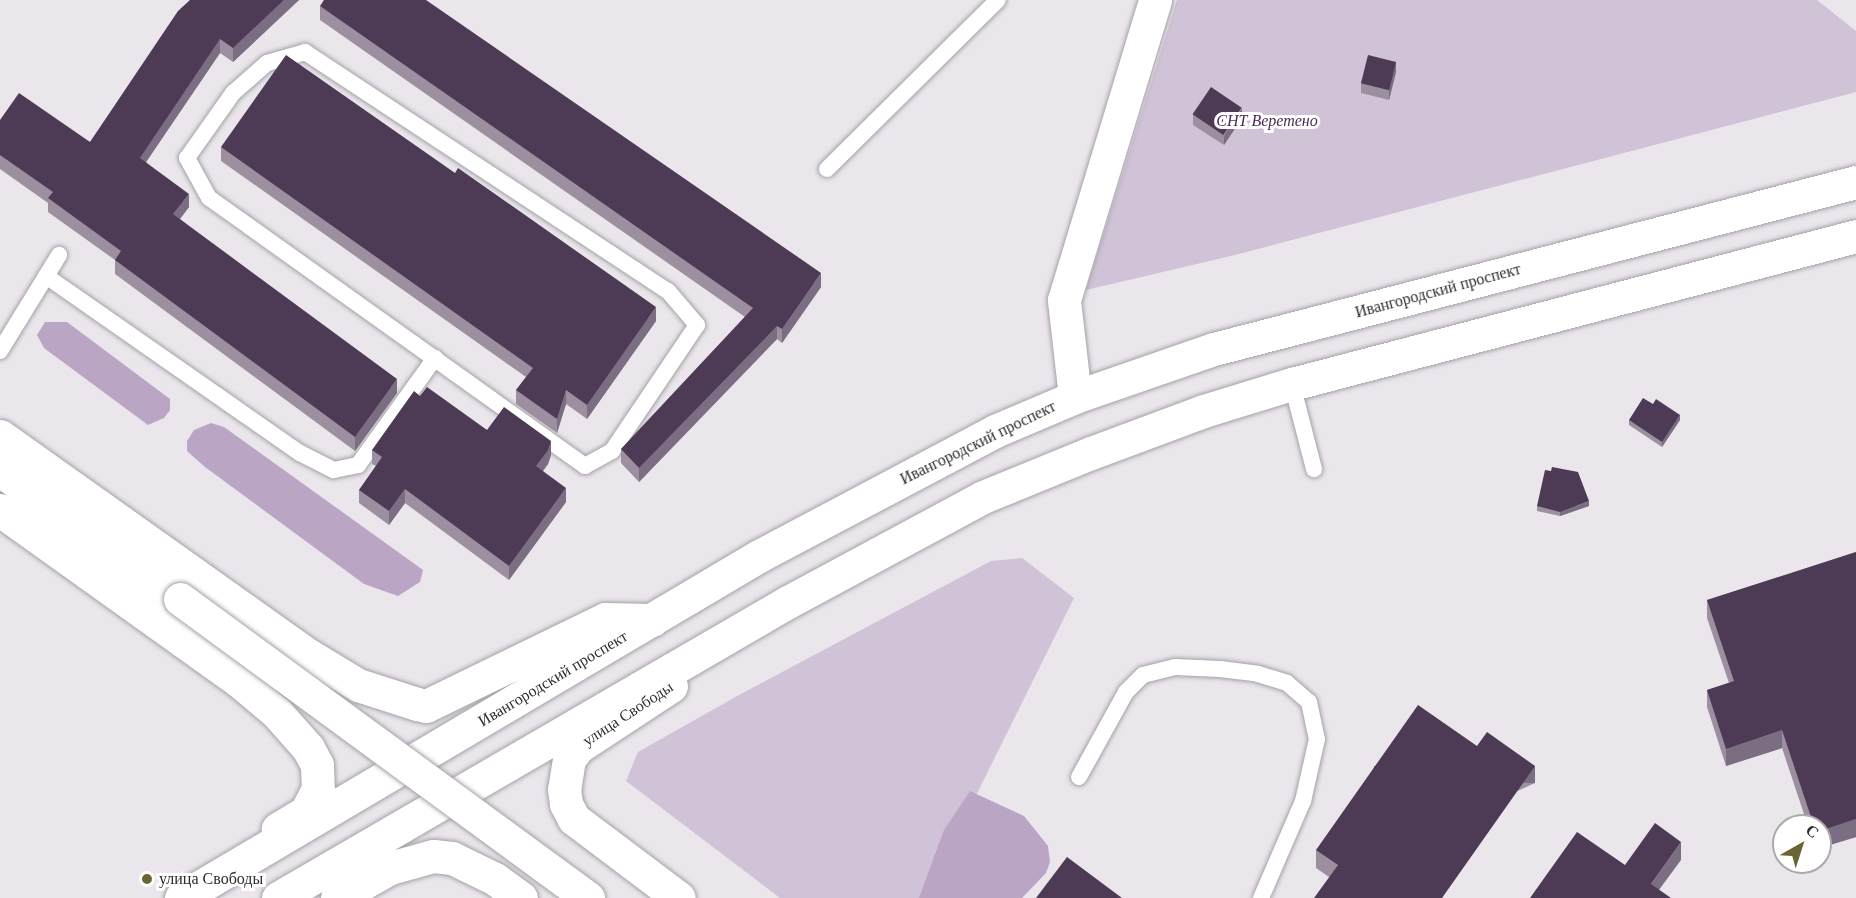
<!DOCTYPE html>
<html>
<head>
<meta charset="utf-8">
<style>
	body { margin:0 }
	#map { position:relative; width:1856px; height:898px; overflow:hidden; background:#eae6ec; font-family:Georgia,serif }
	div>[style] { position:absolute }
	.green>* { inset:0; background:#d0c2d7 }
	.forest>* { inset:0; background:#baa5c5 }
	.roads { filter:drop-shadow(0 0 2px #a5a1a7) drop-shadow(0 0 2px #a5a1a7) }
	.lane>* { height:16px; margin:-8px; padding:0 8px; transform-origin:8px; border-radius:8px; background:#fff }
	.street>* { height:33px; margin:-16.5px; padding:0 16.5px; transform-origin:16.5px; border-radius:16.5px; background:#fff }
	.secondary>* { height:33px; margin:-16.5px; padding:0 16.5px; transform-origin:16.5px; border-radius:16.5px; background:#fff }
	.highway>* { height:33px; margin:-16.5px; padding:0 16.5px; transform-origin:16.5px; border-radius:16.5px; background:#fff }
	.bridges { filter:drop-shadow(0 0 2px #a5a1a7) drop-shadow(0 0 2px #a5a1a7) }
	.secondary-bridge>* { height:33px; margin:-16.5px; padding:0 16.5px; transform-origin:16.5px; border-radius:16.5px; background:#fff }
	.wall>* { inset:0; background:#9c90a0 }
	.shaded-wall>* { inset:0; background:#7c6e82; transform-origin:0 0 }
	.building>* { inset:0; background:#4d3a55; transform-origin:0 0 }
	.dots>* { width:16px; height:16px; translate:-50% -50%; box-sizing:border-box; border:3px solid #fff; border-radius:50% }
	span { translate:-50% -50%; white-space:nowrap; text-align:center; line-height:1.15; -webkit-text-stroke:6px #fff; paint-order:stroke }
	.park-label { font-size:16px; color:#492b56; font-style:italic }
	.street-label { font-size:16px; color:#2d2c2e }
	.poi-label { font-size:16px; color:#2d2c2e }
	.left { translate:0 -50%; text-align:left }
	.north { position:absolute; left:1772px; top:814px; width:60px; height:60px; box-sizing:border-box; background:#fff; border:2px solid #ababab; border-radius:50%; rotate:39deg; font-size:16px; font-weight:700; line-height:24px; text-align:center; color:#2d2c2e }
	.north::after { content:''; display:block; margin:auto; width:21px; height:27px; background:#6a6633; clip-path:polygon(50% 0,100% 100%,50% 72%,0 100%) }
</style>
</head>
<body>
<div id="map">
	<div class="green">
		<div style="clip-path:polygon(1177px 0,1817px 0,1856px 31px,1856px 92px,1235px 255px,1086px 290px)"></div>
		<div style="clip-path:polygon(1022px 558px,1074px 598px,925px 898px,780px 898px,626px 781px,638px 752px,739px 695px,991px 561px)"></div>
	</div>
	<div class="forest">
		<div style="clip-path:polygon(45px 322px,67px 322px,170px 399px,170px 410px,164px 418px,148px 425px,44px 348px,37px 335px)"></div>
		<div style="clip-path:polygon(211px 423px,224px 427px,423px 570px,420px 582px,398px 596px,364px 584px,205px 467px,187px 451px,187px 441px,194px 430px)"></div>
		<div style="clip-path:polygon(970px 791px,1024px 816px,1048px 846px,1050px 862px,1046px 873px,1022px 898px,919px 898px,944px 830px)"></div>
	</div>
	<div class="roads">
		<div class="lane">
			<div style="left:305px;top:52px;width:435px;rotate:33.4deg"></div>
			<div style="left:668px;top:291px;width:45px;rotate:49.5deg"></div>
			<div style="left:697px;top:325px;width:152px;rotate:124deg"></div>
			<div style="left:612px;top:451px;width:31px;rotate:151deg"></div>
			<div style="left:585px;top:466px;width:462px;rotate:-144.5deg"></div>
			<div style="left:209px;top:198px;width:46px;rotate:-118.8deg"></div>
			<div style="left:187px;top:158px;width:80px;rotate:-54.7deg"></div>
			<div style="left:233px;top:93px;width:45px;rotate:-41.4deg"></div>
			<div style="left:267px;top:63px;width:40px;rotate:-16deg"></div>
			<div style="left:827px;top:169px;width:240px;rotate:-44.7deg"></div>
			<div style="left:46px;top:276px;width:310px;rotate:34.9deg"></div>
			<div style="left:300px;top:453px;width:38px;rotate:27deg"></div>
			<div style="left:334px;top:470px;width:25px;rotate:-12deg"></div>
			<div style="left:358px;top:465px;width:132px;rotate:-54.3deg"></div>
			<div style="left:0;top:351px;width:113px;rotate:-58.4deg"></div>
			<div style="left:1292px;top:384px;width:88px;rotate:75.5deg"></div>
			<div style="left:1079px;top:777px;width:97px;rotate:-61.1deg"></div>
			<div style="left:1126px;top:692px;width:24px;rotate:-45deg"></div>
			<div style="left:1143px;top:675px;width:33px;rotate:-14deg"></div>
			<div style="left:1175px;top:667px;width:45px;rotate:2.5deg"></div>
			<div style="left:1220px;top:669px;width:38px;rotate:7deg"></div>
			<div style="left:1258px;top:674px;width:30px;rotate:17deg"></div>
			<div style="left:1287px;top:683px;width:29px;rotate:41deg"></div>
			<div style="left:1309px;top:702px;width:38px;rotate:78deg"></div>
			<div style="left:1317px;top:739px;width:64px;rotate:102.7deg"></div>
			<div style="left:1303px;top:801px;width:106px;rotate:113.4deg"></div>
		</div>
		<div class="street">
			<div style="left:1075px;top:397px;width:98px;rotate:-96.5deg"></div>
			<div style="left:1064px;top:300px;width:313px;rotate:-73.1deg"></div>
		</div>
		<div class="secondary">
			<div style="left:0;top:436px;width:371px;rotate:35.4deg"></div>
			<div style="left:302px;top:651px;width:66px;rotate:31.3deg"></div>
			<div style="left:358px;top:685px;width:62px;rotate:17.9deg"></div>
			<div style="left:417px;top:704px;width:9px;rotate:13deg"></div>
			<div style="left:426px;top:706px;width:199px;rotate:-25.9deg"></div>
			<div style="left:605px;top:619px;width:47px;rotate:1.2deg"></div>
			<div style="left:0;top:470px;width:221px;rotate:35.6deg"></div>
			<div style="left:0;top:510px;width:294px;rotate:35.6deg"></div>
			<div style="left:239px;top:681px;width:50px;rotate:40.1deg"></div>
			<div style="left:277px;top:713px;width:47px;rotate:48.5deg"></div>
			<div style="left:308px;top:748px;width:19px;rotate:62deg"></div>
			<div style="left:317px;top:765px;width:24px;rotate:88deg"></div>
			<div style="left:318px;top:789px;width:26px;rotate:118deg"></div>
			<div style="left:306px;top:812px;width:33px;rotate:149deg"></div>
			<div style="left:671px;top:686px;width:111px;rotate:146.7deg"></div>
			<div style="left:578px;top:747px;width:15px;rotate:127deg"></div>
			<div style="left:569px;top:759px;width:30px;rotate:99deg"></div>
			<div style="left:564px;top:789px;width:15px;rotate:82deg"></div>
			<div style="left:566px;top:804px;width:17px;rotate:62deg"></div>
			<div style="left:574px;top:819px;width:131px;rotate:37deg"></div>
			<div style="left:337px;top:898px;width:61px;rotate:-29.5deg"></div>
			<div style="left:390px;top:868px;width:45px;rotate:-15.6deg"></div>
			<div style="left:433px;top:856px;width:19px;rotate:6deg"></div>
			<div style="left:452px;top:858px;width:48px;rotate:26deg"></div>
			<div style="left:495px;top:879px;width:32px;rotate:36deg"></div>
		</div>
		<div class="highway">
			<div style="left:181px;top:898px;width:672px;rotate:-30.61deg"></div>
			<div style="left:759px;top:556px;width:267px;rotate:-27.9deg"></div>
			<div style="left:995px;top:431px;width:87px;rotate:-23deg"></div>
			<div style="left:1075px;top:397px;width:147px;rotate:-19.1deg"></div>
			<div style="left:1214px;top:349px;width:663px;rotate:-14.58deg"></div>
			<div style="left:278px;top:898px;width:590px;rotate:-30.13deg"></div>
			<div style="left:788px;top:602px;width:221px;rotate:-28.3deg"></div>
			<div style="left:983px;top:497px;width:117px;rotate:-22.2deg"></div>
			<div style="left:1091px;top:453px;width:121px;rotate:-20.4deg"></div>
			<div style="left:1204px;top:411px;width:92px;rotate:-17.1deg"></div>
			<div style="left:1292px;top:384px;width:583px;rotate:-14.7deg"></div>
		</div>
	</div>
	<div class="bridges">
		<div class="secondary-bridge">
			<div style="left:180px;top:599px;width:506px;rotate:36.24deg"></div>
		</div>
	</div>
	<div class="wall">
		<div style="clip-path:polygon(190px 0,299px 0,233px 62px,220px 53px,146px 162px,189px 207px,180px 219px,397px 393px,355px 451px,115px 274px,115px 260px,48px 212px,48px 203px,0 169px,0 120px,90px 142px)"></div>
		<div style="clip-path:polygon(320px 6px,821px 287px,782px 343px,777px 339px,639px 482px,621px 463px,621px 449px,745px 317px,320px 20px)"></div>
		<div style="clip-path:polygon(1396px 72px,1389px 100px,1361px 93px,1361px 83px)"></div>
		<div style="clip-path:polygon(1193px 115px,1242px 118px,1224px 145px,1193px 125px)"></div>
		<div style="clip-path:polygon(221px 147px,656px 321px,587px 419px,566px 404px,557px 433px,516px 404px,516px 390px,526px 377px,221px 161px)"></div>
		<div style="clip-path:polygon(420px 396px,487px 430px,551px 455px,548px 464px,543px 471px,566px 502px,509px 580px,405px 503px,389px 525px,359px 503px,359px 490px,376px 466px,372px 464px,372px 450px)"></div>
		<div style="clip-path:polygon(1629px 420px,1680px 420px,1662px 447px,1629px 425px)"></div>
		<div style="clip-path:polygon(1537px 506px,1589px 506px,1560px 516px,1537px 511px)"></div>
		<div style="clip-path:polygon(1856px 552px,1856px 837px,1820px 848px,1820px 826px,1808px 826px,1782px 748px,1726px 766px,1707px 707px,1707px 690px,1729px 683px,1707px 618px,1707px 600px)"></div>
		<div style="clip-path:polygon(1477px 746px,1535px 783px,1329px 877px,1316px 868px,1316px 850px)"></div>
	</div>
	<div class="shaded-wall">
		<div style="clip-path:polygon(284px 0,299px 0,233px 62px,233px 48px)"></div>
		<div style="clip-path:polygon(220px 39px,220px 53px,140px 171px,140px 158px)"></div>
		<div style="clip-path:polygon(1396px 62px,1396px 72px,1389px 100px,1389px 90px)"></div>
		<div style="clip-path:polygon(1242px 108px,1242px 118px,1224px 145px,1224px 136px)"></div>
		<div style="clip-path:polygon(189px 194px,189px 207px,173px 228px,173px 214px)"></div>
		<div style="clip-path:polygon(821px 273px,821px 287px,782px 343px,782px 329px)"></div>
		<div style="clip-path:polygon(656px 307px,656px 321px,587px 419px,587px 405px)"></div>
		<div style="clip-path:polygon(777px 326px,777px 339px,639px 482px,639px 468px)"></div>
		<div style="clip-path:polygon(397px 379px,397px 393px,355px 451px,355px 437px)"></div>
		<div style="clip-path:polygon(566px 390px,566px 404px,557px 433px,557px 419px)"></div>
		<div style="clip-path:polygon(1680px 415px,1680px 420px,1662px 447px,1662px 442px)"></div>
		<div style="clip-path:polygon(551px 441px,551px 455px,548px 464px,536px 480px,536px 466px)"></div>
		<div style="clip-path:polygon(566px 488px,566px 502px,509px 580px,509px 566px)"></div>
		<div style="clip-path:polygon(405px 489px,405px 503px,389px 525px,389px 511px)"></div>
		<div style="clip-path:polygon(1589px 501px,1589px 506px,1560px 516px,1560px 512px)"></div>
		<div style="clip-path:polygon(1782px 730px,1782px 748px,1726px 766px,1726px 749px)"></div>
		<div style="left:1535px;top:766px;width:17px;height:161px;rotate:90deg"></div>
		<div style="clip-path:polygon(1856px 819px,1856px 837px,1820px 848px,1820px 831px)"></div>
		<div style="clip-path:polygon(1681px 842px,1681px 860px,1653px 898px,1651px 884px)"></div>
	</div>
	<div class="building">
		<div style="clip-path:polygon(190px 0,284px 0,233px 48px,220px 39px,140px 158px,189px 194px,173px 214px,397px 379px,355px 437px,115px 260px,121px 251px,48px 198px,53px 192px,0 155px,0 120px,19px 93px,90px 142px,178px 11px)"></div>
		<div style="clip-path:polygon(324px 0,426px 0,821px 273px,782px 329px,777px 326px,639px 468px,621px 449px,753px 308px,320px 6px)"></div>
		<div style="clip-path:polygon(286px 55px,455px 173px,458px 168px,656px 307px,587px 405px,566px 390px,557px 419px,516px 390px,533px 368px,221px 147px)"></div>
		<div style="left:1368px;top:55px;width:29px;height:29px;rotate:14deg"></div>
		<div style="left:1211px;top:87px;width:37px;height:33px;rotate:34deg"></div>
		<div style="clip-path:polygon(427px 387px,487px 430px,504px 407px,551px 441px,548px 450px,536px 466px,566px 488px,509px 566px,405px 489px,389px 511px,359px 490px,382px 457px,372px 450px,414px 391px,420px 396px)"></div>
		<div style="clip-path:polygon(1643px 398px,1653px 404px,1656px 399px,1680px 415px,1662px 442px,1629px 420px)"></div>
		<div style="clip-path:polygon(1552px 467px,1578px 472px,1589px 501px,1560px 512px,1537px 506px,1545px 470px,1551px 471px)"></div>
		<div style="clip-path:polygon(1856px 552px,1856px 819px,1820px 831px,1820px 826px,1814px 826px,1782px 730px,1726px 749px,1707px 690px,1734px 681px,1707px 600px)"></div>
		<div style="clip-path:polygon(1418px 705px,1477px 746px,1487px 732px,1535px 766px,1442px 898px,1314px 898px,1338px 865px,1316px 850px)"></div>
		<div style="clip-path:polygon(1655px 823px,1681px 842px,1651px 884px,1671px 898px,1530px 898px,1577px 832px,1625px 865px)"></div>
		<div style="clip-path:polygon(1067px 857px,1122px 898px,1036px 898px)"></div>
	</div>
	<div class="dots">
		<div style="left:147px;top:879px;background:#6a6633"></div>
	</div>
	<div class="park-label">
		<span style="left:1267px;top:121px">СНТ Веретено</span>
	</div>
	<div class="street-label">
		<span style="left:1438px;top:291px;rotate:-15deg">Ивангородский проспект</span>
		<span style="left:978px;top:443px;rotate:-26deg">Ивангородский проспект</span>
		<span style="left:553px;top:679px;rotate:-31deg">Ивангородский проспект</span>
		<span style="left:628px;top:714px;rotate:-33deg">улица Свободы</span>
	</div>
	<div class="poi-label">
		<span class="left" style="left:159px;top:879px">улица Свободы</span>
	</div>
	<div class="north">С</div>
</div>
</body>
</html>
